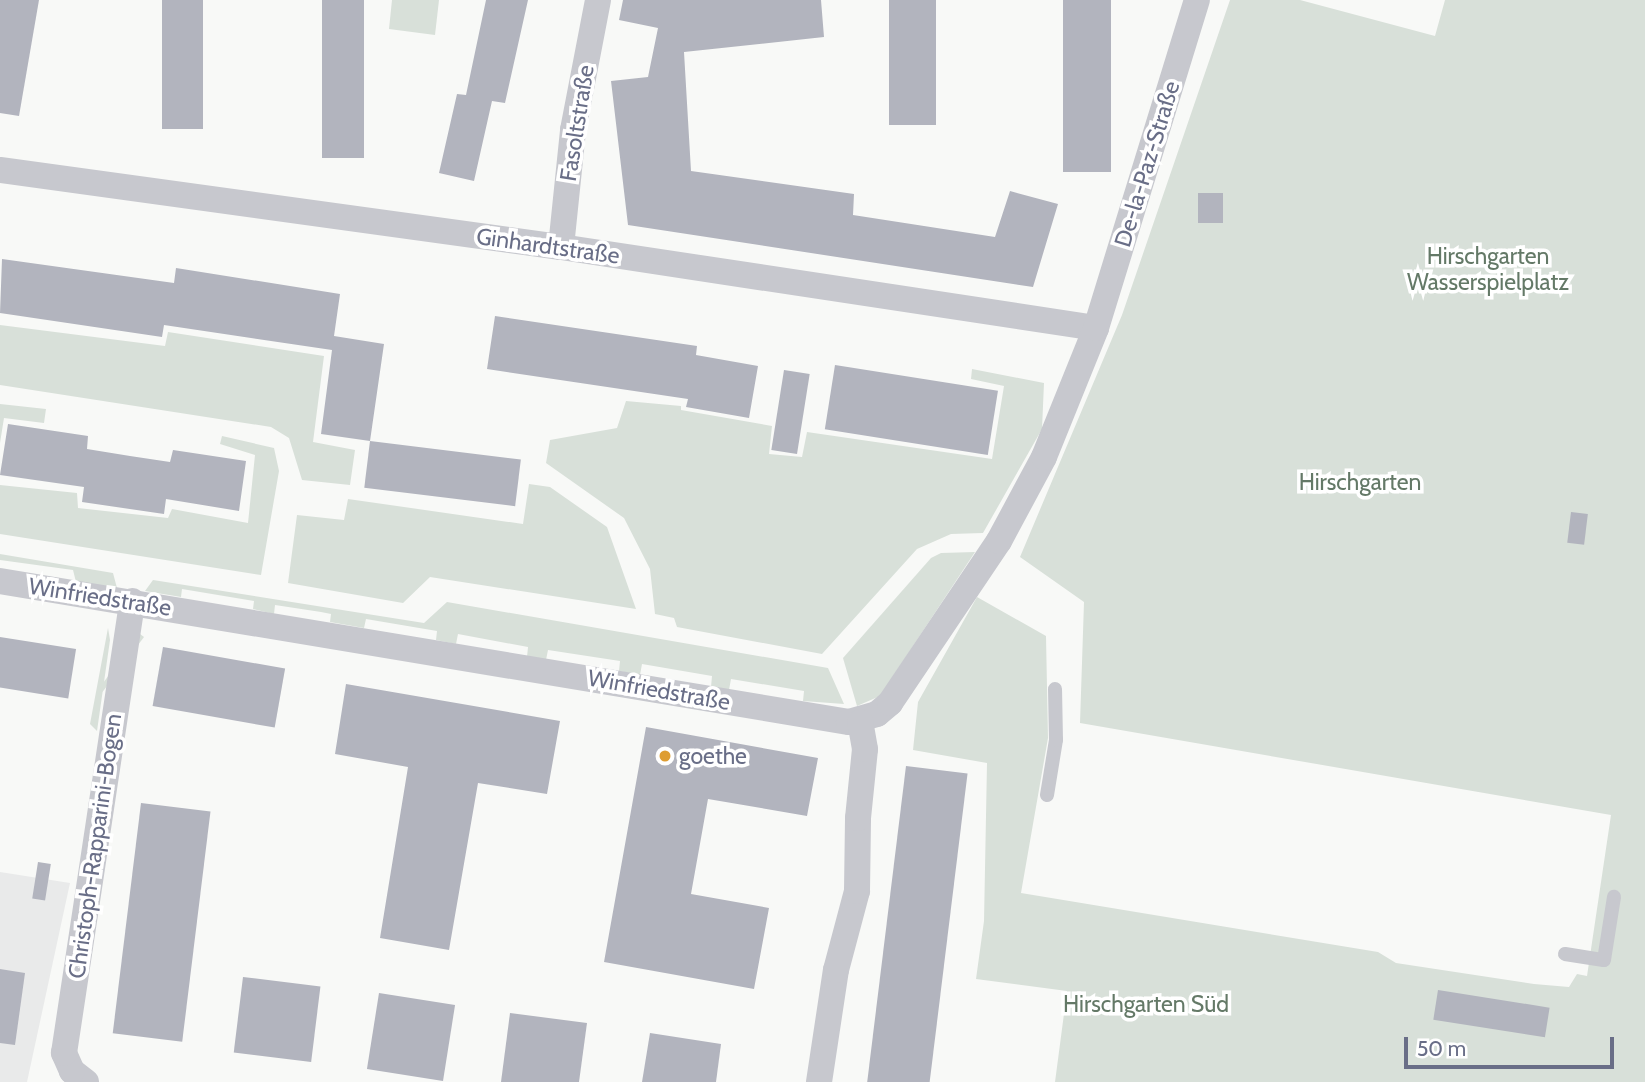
<!DOCTYPE html>
<html>
<head>
<meta charset="utf-8">
<style>
	body { margin:0 }
	#map { position:relative; width:1645px; height:1082px; overflow:hidden; background:#f8f9f7; font-family:Cabin,sans-serif }
	div>[style] { position:absolute }
	.built>* { inset:0; background:#e9eaea }
	.green>* { inset:0; background:#d8e0d9; transform-origin:0 0 }
	.building>* { inset:0; background:#b2b4be; transform-origin:0 0 }
	.lane>* { height:14px; margin:-7px; padding:0 7px; transform-origin:7px; border-radius:7px; background:#c7c8ce }
	.street>* { height:26px; margin:-13px; padding:0 13px; transform-origin:13px; border-radius:13px; background:#c7c8ce }
	.dots>* { width:19px; height:19px; translate:-50% -50%; box-sizing:border-box; border:4px solid #fff; border-radius:50% }
	span { translate:-50% -50%; white-space:nowrap; text-align:center; line-height:1.15; -webkit-text-stroke:7px #fff; paint-order:stroke }
	.street-label { font-size:23px; color:#696e87 }
	.park-label { font-size:23px; color:#647967 }
	.poi-label { font-size:23px; color:#696e87 }
	.left { translate:0 -50%; text-align:left }
	.scale { position:absolute; left:1404px; top:1037px; width:210px; height:32px; box-sizing:border-box; border:4px solid #696e87; border-top:0; padding-left:9px; font-size:21px; line-height:24px; white-space:nowrap; color:#696e87; -webkit-text-stroke:5px #fff; paint-order:stroke }
</style>
</head>
<body>
<div id="map">
	<div class="built">
		<div style="clip-path:polygon(0 872px,70px 883px,27px 1082px,0 1082px)"></div>
	</div>
	<div class="green">
		<div style="clip-path:polygon(392px 0,439px 0,435px 35px,389px 29px)"></div>
		<div style="clip-path:polygon(1230px 0,1300px 0,1435px 36px,1445px 0,1645px 0,1645px 1082px,1055px 1082px,1067px 991px,976px 979px,984px 921px,987px 763px,913px 750px,918px 702px,977px 597px,1046px 636px,1048px 738px,1021px 893px,1378px 952px,1396px 963px,1534px 984px,1569px 987px,1577px 974px,1587px 976px,1611px 815px,1080px 723px,1084px 602px,1020px 557px,1122px 315px)"></div>
		<div style="clip-path:polygon(0 325px,165px 346px,168px 332px,324px 356px,313px 442px,355px 450px,350px 485px,302px 480px,289px 438px,271px 427px,0 385px)"></div>
		<div style="clip-path:polygon(972px 369px,1044px 383px,1042px 429px,983px 533px,951px 534px,917px 549px,822px 654px,677px 627px,674px 618px,655px 614px,650px 569px,624px 518px,546px 463px,550px 440px,617px 428px,626px 401px,681px 406px,681px 410px,772px 426px,769px 454px,802px 457px,807px 432px,992px 459px,1004px 386px,971px 379px)"></div>
		<div style="clip-path:polygon(0 404px,46px 409px,44px 423px,4px 418px,0 443px)"></div>
		<div style="clip-path:polygon(222px 436px,274px 448px,279px 471px,261px 575px,0 534px,0 485px,77px 493px,78px 508px,168px 518px,172px 509px,248px 523px,255px 455px,220px 444px)"></div>
		<div style="clip-path:polygon(529px 484px,550px 487px,607px 527px,636px 609px,430px 577px,403px 603px,288px 583px,297px 515px,344px 520px,348px 499px,523px 524px)"></div>
		<div style="clip-path:polygon(975px 552px,880px 696px,857px 706px,843px 658px,931px 558px,941px 553px)"></div>
		<div style="clip-path:polygon(0 554px,113px 573px,117px 588px,76px 582px,73px 570px,0 560px)"></div>
		<div style="clip-path:polygon(153px 580px,424px 623px,447px 602px,828px 668px,844px 704px,803px 701px,804px 691px,731px 679px,729px 690px,711px 687px,712px 676px,642px 664px,640px 675px,619px 671px,620px 661px,548px 650px,546px 660px,527px 657px,528px 647px,458px 634px,456px 644px,436px 640px,437px 631px,366px 619px,364px 628px,330px 622px,331px 614px,321px 612px,275px 605px,274px 614px,253px 609px,254px 601px,182px 589px,181px 597px,145px 591px)"></div>
		<div style="clip-path:polygon(108px 628px,110px 640px,97px 731px,90px 724px)"></div>
		<div style="left:140px;top:634px;width:5px;height:69px;rotate:37deg"></div>
	</div>
	<div class="building">
		<div style="clip-path:polygon(0 0,39px 0,19px 116px,0 113px)"></div>
		<div style="left:162px;top:0;width:41px;height:129px"></div>
		<div style="left:322px;top:0;width:42px;height:158px"></div>
		<div style="clip-path:polygon(486px 0,528px 0,505px 103px,492px 101px,474px 181px,439px 173px,457px 94px,466px 95px)"></div>
		<div style="clip-path:polygon(623px 0,821px 0,824px 37px,684px 52px,691px 171px,854px 194px,853px 215px,995px 237px,1010px 191px,1058px 204px,1033px 287px,628px 225px,611px 81px,648px 77px,658px 28px,619px 20px)"></div>
		<div style="left:889px;top:0;width:47px;height:125px"></div>
		<div style="left:1063px;top:0;width:48px;height:172px"></div>
		<div style="left:1198px;top:193px;width:25px;height:30px"></div>
		<div style="clip-path:polygon(2px 259px,174px 283px,176px 268px,340px 294px,334px 336px,384px 344px,370px 441px,321px 434px,332px 350px,164px 325px,162px 337px,0 313px)"></div>
		<div style="clip-path:polygon(495px 316px,697px 346px,696px 355px,758px 366px,749px 418px,686px 407px,688px 399px,487px 369px)"></div>
		<div style="left:835px;top:365px;width:165px;height:65px;rotate:9deg"></div>
		<div style="left:784px;top:370px;width:26px;height:81px;rotate:9deg"></div>
		<div style="clip-path:polygon(8px 424px,88px 436px,87px 449px,130px 456px,170px 462px,173px 450px,246px 461px,239px 511px,166px 499px,164px 514px,82px 502px,84px 487px,0 475px)"></div>
		<div style="left:370px;top:441px;width:152px;height:47px;rotate:7deg"></div>
		<div style="left:1571px;top:512px;width:17px;height:31px;rotate:7deg"></div>
		<div style="left:0;top:637px;width:77px;height:50px;rotate:9deg"></div>
		<div style="left:163px;top:647px;width:124px;height:60px;rotate:10deg"></div>
		<div style="clip-path:polygon(346px 684px,560px 721px,547px 794px,478px 783px,449px 950px,380px 938px,408px 767px,335px 754px)"></div>
		<div style="clip-path:polygon(646px 727px,818px 758px,807px 816px,708px 799px,691px 894px,769px 908px,754px 989px,604px 962px)"></div>
		<div style="left:906px;top:766px;width:62px;height:319px;rotate:7deg"></div>
		<div style="left:141px;top:803px;width:70px;height:232px;rotate:7deg"></div>
		<div style="left:38px;top:862px;width:13px;height:37px;rotate:9deg"></div>
		<div style="clip-path:polygon(0 969px,25px 973px,15px 1045px,0 1043px)"></div>
		<div style="left:243px;top:977px;width:78px;height:76px;rotate:7deg"></div>
		<div style="left:1438px;top:990px;width:113px;height:30px;rotate:9deg"></div>
		<div style="left:379px;top:993px;width:77px;height:77px;rotate:9deg"></div>
		<div style="clip-path:polygon(510px 1013px,587px 1023px,579px 1082px,501px 1082px)"></div>
		<div style="clip-path:polygon(650px 1033px,721px 1044px,716px 1082px,642px 1082px)"></div>
	</div>
	<div class="lane">
		<div style="left:1047px;top:795px;width:56px;rotate:-80.7deg"></div>
		<div style="left:1056px;top:740px;width:51px;rotate:-91.1deg"></div>
		<div style="left:1565px;top:954px;width:39px;rotate:9deg"></div>
		<div style="left:1604px;top:960px;width:64px;rotate:-81deg"></div>
	</div>
	<div class="street">
		<div style="left:0;top:170px;width:566px;rotate:7.82deg"></div>
		<div style="left:561px;top:247px;width:541px;rotate:8.61deg"></div>
		<div style="left:561px;top:247px;width:118px;rotate:-84.1deg"></div>
		<div style="left:573px;top:130px;width:132px;rotate:-79.1deg"></div>
		<div style="left:0;top:581px;width:861px;rotate:9.43deg"></div>
		<div style="left:849px;top:722px;width:29px;rotate:-16deg"></div>
		<div style="left:877px;top:714px;width:17px;rotate:-40deg"></div>
		<div style="left:890px;top:703px;width:195px;rotate:-56.1deg"></div>
		<div style="left:999px;top:541px;width:95px;rotate:-61.8deg"></div>
		<div style="left:1044px;top:457px;width:139px;rotate:-68deg"></div>
		<div style="left:1096px;top:328px;width:343px;rotate:-72.9deg"></div>
		<div style="left:86px;top:1082px;width:18px;rotate:-142deg"></div>
		<div style="left:72px;top:1071px;width:20px;rotate:-114deg"></div>
		<div style="left:64px;top:1053px;width:457px;rotate:-81.4deg"></div>
		<div style="left:819px;top:1082px;width:113px;rotate:-81.4deg"></div>
		<div style="left:836px;top:970px;width:82px;rotate:-75.1deg"></div>
		<div style="left:857px;top:891px;width:73px;rotate:-89.2deg"></div>
		<div style="left:858px;top:818px;width:69px;rotate:-84.2deg"></div>
		<div style="left:865px;top:749px;width:27px;rotate:-100deg"></div>
	</div>
	<div class="dots">
		<div style="left:665px;top:756px;background:#de9d32"></div>
	</div>
	<div class="street-label">
		<span style="left:577px;top:123px;rotate:-81deg">Fasoltstraße</span>
		<span style="left:1147px;top:164px;rotate:-73deg">De-la-Paz-Straße</span>
		<span style="left:548px;top:246px;rotate:8deg">Ginhardtstraße</span>
		<span style="left:100px;top:597px;rotate:9deg">Winfriedstraße</span>
		<span style="left:659px;top:690px;rotate:10deg">Winfriedstraße</span>
		<span style="left:95px;top:846px;rotate:-82deg">Christoph-Rapparini-Bogen</span>
	</div>
	<div class="park-label">
		<span style="left:1488px;top:269px">Hirschgarten<br>Wasserspielplatz</span>
		<span style="left:1360px;top:482px">Hirschgarten</span>
		<span style="left:1146px;top:1004px">Hirschgarten Süd</span>
	</div>
	<div class="poi-label">
		<span class="left" style="left:679px;top:756px">goethe</span>
	</div>
	<div class="scale">50 m</div>
</div>
</body>
</html>
